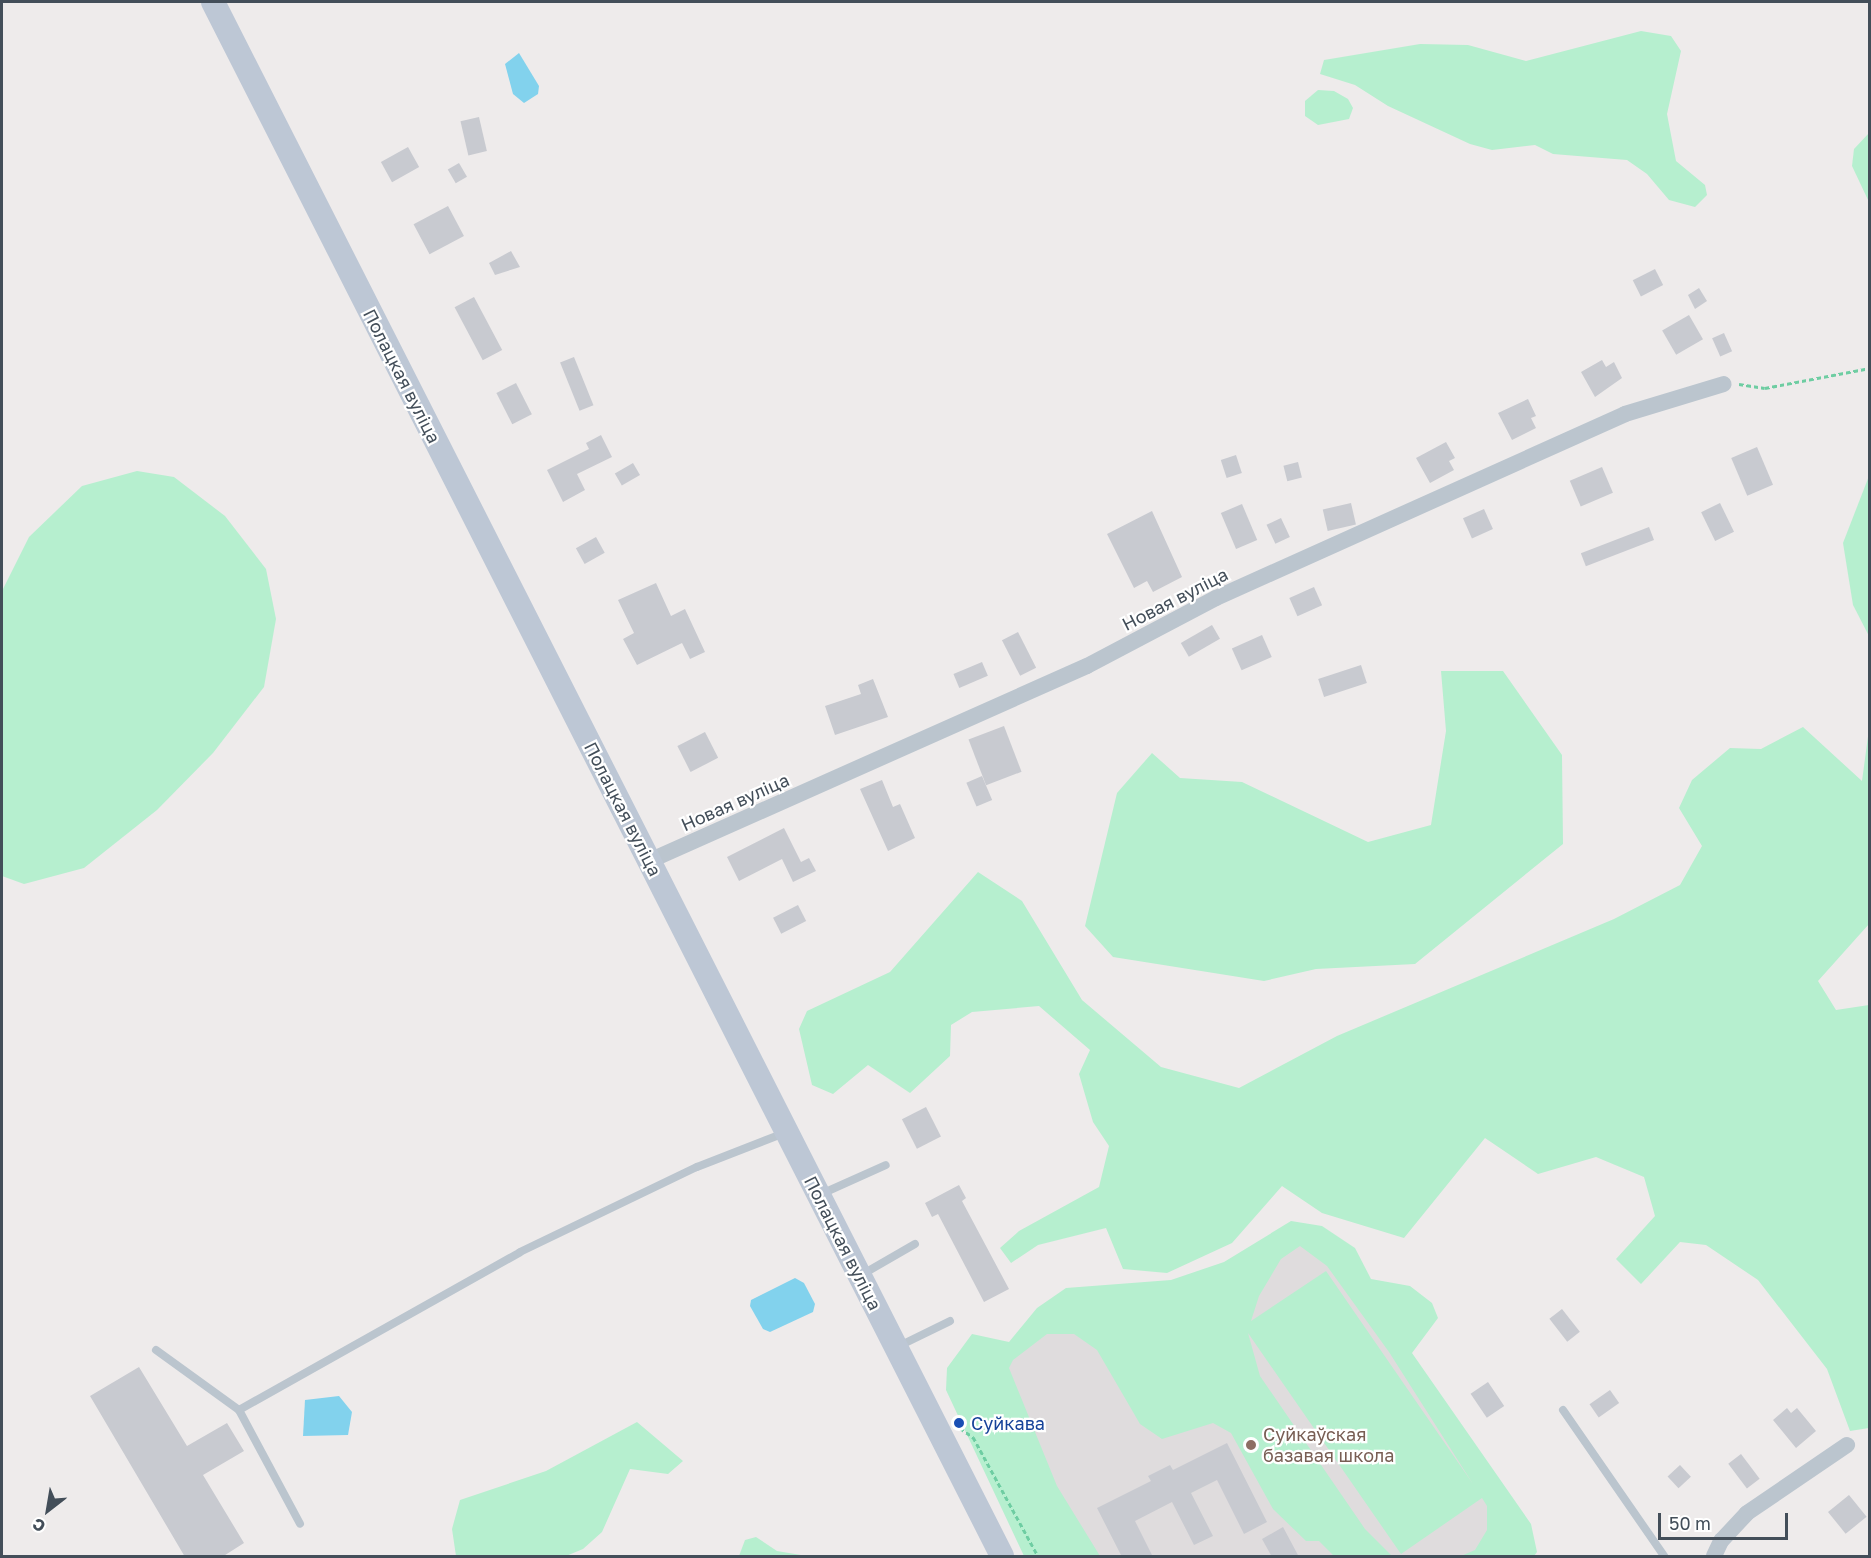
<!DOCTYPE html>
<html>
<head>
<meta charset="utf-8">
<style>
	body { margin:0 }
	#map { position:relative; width:1871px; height:1558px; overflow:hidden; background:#eeebeb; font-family:"Golos Text",sans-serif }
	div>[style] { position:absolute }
	.education>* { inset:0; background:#dfdcdd }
	.green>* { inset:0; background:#b6efcf }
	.water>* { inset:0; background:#82d2ed }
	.building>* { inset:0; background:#c8cad0; transform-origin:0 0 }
	.path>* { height:3px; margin-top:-1.5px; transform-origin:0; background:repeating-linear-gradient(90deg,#6ecda2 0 4.5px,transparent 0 7.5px) }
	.lane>* { height:8px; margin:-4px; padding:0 4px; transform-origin:4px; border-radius:4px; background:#bbc5ce }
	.street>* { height:16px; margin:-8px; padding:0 8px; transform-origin:8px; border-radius:8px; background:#bbc5ce }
	.secondary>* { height:24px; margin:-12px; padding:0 12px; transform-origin:12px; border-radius:12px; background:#bdc7d5 }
	.dots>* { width:16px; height:16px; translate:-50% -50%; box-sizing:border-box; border:3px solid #fff; border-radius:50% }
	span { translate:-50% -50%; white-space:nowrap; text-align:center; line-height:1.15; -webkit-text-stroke:4.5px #fff; paint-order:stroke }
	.street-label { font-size:18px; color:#434e59 }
	.transit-label { font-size:18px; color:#164399 }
	.left { translate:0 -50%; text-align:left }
	.education-label { font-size:18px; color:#785e54 }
	.frame { position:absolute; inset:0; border:3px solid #434e59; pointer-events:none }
	.north { position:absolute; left:18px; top:1480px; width:60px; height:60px; -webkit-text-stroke:4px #fff; paint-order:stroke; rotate:211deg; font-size:16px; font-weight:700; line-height:24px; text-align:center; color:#434e59 }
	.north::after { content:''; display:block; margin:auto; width:21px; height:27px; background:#434e59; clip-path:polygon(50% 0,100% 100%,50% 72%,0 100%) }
	.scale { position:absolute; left:1658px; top:1513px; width:130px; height:27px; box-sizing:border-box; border:3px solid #434e59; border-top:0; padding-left:8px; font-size:18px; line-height:21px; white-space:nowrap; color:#434e59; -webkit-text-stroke:4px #fff; paint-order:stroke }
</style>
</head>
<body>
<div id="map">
	<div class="education">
		<div style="clip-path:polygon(1314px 1225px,1531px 1537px,1499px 1556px,1083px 1556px,994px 1353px,1086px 1301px,1101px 1326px)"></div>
	</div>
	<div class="green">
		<div style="clip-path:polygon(1641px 31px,1671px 36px,1681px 51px,1667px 114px,1676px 161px,1705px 185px,1707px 195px,1695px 207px,1669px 200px,1647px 174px,1627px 160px,1553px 154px,1535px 145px,1492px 150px,1470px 144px,1388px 106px,1355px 85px,1320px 74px,1324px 60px,1420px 44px,1468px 45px,1526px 61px)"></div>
		<div style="clip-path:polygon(1318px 90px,1334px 91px,1348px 99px,1353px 108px,1349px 119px,1318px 125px,1305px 116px,1305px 101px)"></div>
		<div style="clip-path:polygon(1869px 133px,1869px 202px,1852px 166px,1854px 149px)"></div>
		<div style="clip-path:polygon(137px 471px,174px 477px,225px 516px,266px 569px,276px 619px,264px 687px,213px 753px,157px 810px,84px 868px,24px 884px,2px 876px,2px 591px,29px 537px,82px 486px)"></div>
		<div style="clip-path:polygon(1869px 476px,1869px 636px,1853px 605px,1843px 543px)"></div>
		<div style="clip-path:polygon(1441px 671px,1503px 671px,1562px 755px,1563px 844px,1415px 964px,1316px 969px,1264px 981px,1113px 957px,1085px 926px,1117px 793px,1152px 753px,1180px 778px,1242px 782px,1368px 842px,1431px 825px,1446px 731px)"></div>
		<div style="clip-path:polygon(1803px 727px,1862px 781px,1869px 729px,1869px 924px,1818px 981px,1836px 1010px,1869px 1005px,1869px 1428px,1850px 1431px,1827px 1369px,1758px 1280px,1706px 1245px,1680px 1242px,1641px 1284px,1616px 1259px,1655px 1216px,1644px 1177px,1596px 1157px,1538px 1174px,1485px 1138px,1404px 1238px,1322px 1213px,1282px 1186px,1232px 1243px,1167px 1273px,1123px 1269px,1106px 1228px,1038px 1245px,1011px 1263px,1000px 1248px,1019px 1231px,1099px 1187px,1109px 1146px,1093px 1122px,1079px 1074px,1090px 1050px,1039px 1006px,972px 1012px,951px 1025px,950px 1056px,910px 1093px,868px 1065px,833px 1094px,812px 1085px,799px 1029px,807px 1011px,890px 972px,978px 872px,1022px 901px,1082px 1000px,1161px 1067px,1239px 1088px,1337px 1036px,1614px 919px,1680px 885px,1702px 846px,1679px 808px,1692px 780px,1730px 748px,1761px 749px)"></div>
		<div style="clip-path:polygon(evenodd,1291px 1221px,1322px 1226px,1355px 1248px,1371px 1279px,1410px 1286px,1432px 1303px,1438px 1318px,1412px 1353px,1531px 1524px,1537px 1552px,1534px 1556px,1461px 1556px,1475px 1550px,1487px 1530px,1487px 1506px,1482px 1498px,1401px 1554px,1248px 1333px,1260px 1376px,1365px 1529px,1392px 1556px,1334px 1556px,1319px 1541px,1306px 1541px,1273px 1509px,1231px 1433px,1213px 1423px,1162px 1439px,1140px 1424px,1097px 1350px,1074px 1334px,1047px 1334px,1013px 1360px,1009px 1368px,1057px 1486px,1100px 1556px,1024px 1556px,946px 1390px,947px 1368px,972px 1334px,1009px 1342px,1037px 1308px,1066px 1288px,1171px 1280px,1224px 1262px,1291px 1221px,1300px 1246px,1327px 1266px,1389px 1352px,1473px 1484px,1326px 1271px,1251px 1321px,1259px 1296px,1281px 1259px,1300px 1246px)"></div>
		<div style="clip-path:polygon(637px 1422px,683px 1461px,668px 1474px,630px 1469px,602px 1532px,583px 1549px,566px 1556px,456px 1556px,452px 1529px,460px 1500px,546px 1471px)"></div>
		<div style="clip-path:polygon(756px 1537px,777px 1551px,807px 1556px,739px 1556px,745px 1540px)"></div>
	</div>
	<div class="water">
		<div style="clip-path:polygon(519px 53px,539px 86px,538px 94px,524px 103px,513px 94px,505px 64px)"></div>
		<div style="clip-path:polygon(795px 1278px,804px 1283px,815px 1304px,813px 1312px,770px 1332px,763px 1329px,750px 1306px,751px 1300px)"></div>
		<div style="clip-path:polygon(339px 1396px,352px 1412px,348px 1435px,303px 1436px,305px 1400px)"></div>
	</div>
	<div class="building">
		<div style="left:479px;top:117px;width:35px;height:19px;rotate:77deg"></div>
		<div style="left:408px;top:147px;width:23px;height:31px;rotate:61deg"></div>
		<div style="left:459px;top:163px;width:16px;height:13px;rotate:60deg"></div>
		<div style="left:448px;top:206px;width:34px;height:39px;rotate:62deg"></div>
		<div style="clip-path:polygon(511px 251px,520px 267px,495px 275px,489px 263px)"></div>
		<div style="left:1655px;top:269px;width:18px;height:25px;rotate:63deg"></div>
		<div style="clip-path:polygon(1699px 288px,1707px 301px,1695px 309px,1688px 295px)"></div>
		<div style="left:474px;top:297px;width:60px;height:22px;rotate:62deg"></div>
		<div style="left:1689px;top:315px;width:28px;height:31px;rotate:60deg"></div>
		<div style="left:1724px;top:333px;width:20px;height:13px;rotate:66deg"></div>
		<div style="left:574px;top:357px;width:52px;height:15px;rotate:68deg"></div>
		<div style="clip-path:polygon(1602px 360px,1606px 367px,1614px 362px,1622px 378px,1595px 397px,1581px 372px)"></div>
		<div style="left:516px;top:383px;width:35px;height:22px;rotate:63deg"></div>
		<div style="clip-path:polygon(1528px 399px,1536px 416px,1531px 418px,1536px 428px,1512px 440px,1498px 413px)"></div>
		<div style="clip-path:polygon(601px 435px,612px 457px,577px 474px,585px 490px,563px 502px,547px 470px,589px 449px,586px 443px)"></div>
		<div style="clip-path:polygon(1446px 442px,1455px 458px,1449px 461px,1454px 470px,1430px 483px,1416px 458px)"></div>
		<div style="left:1757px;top:447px;width:41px;height:28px;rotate:67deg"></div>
		<div style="left:1236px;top:455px;width:19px;height:16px;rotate:72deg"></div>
		<div style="left:1298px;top:462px;width:16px;height:15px;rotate:76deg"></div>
		<div style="left:633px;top:463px;width:14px;height:21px;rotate:60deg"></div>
		<div style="left:1602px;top:467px;width:28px;height:35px;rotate:67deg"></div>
		<div style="left:1351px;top:503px;width:22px;height:29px;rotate:77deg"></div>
		<div style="left:1720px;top:503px;width:32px;height:21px;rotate:64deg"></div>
		<div style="left:1242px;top:504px;width:39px;height:23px;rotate:67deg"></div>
		<div style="left:1484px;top:509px;width:22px;height:23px;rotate:66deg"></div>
		<div style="clip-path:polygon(1152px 511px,1182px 577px,1153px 592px,1147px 581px,1134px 588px,1107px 534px)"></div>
		<div style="left:1281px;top:518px;width:21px;height:16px;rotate:65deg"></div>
		<div style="left:1649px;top:527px;width:14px;height:73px;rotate:69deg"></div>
		<div style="left:596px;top:537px;width:18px;height:23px;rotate:61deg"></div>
		<div style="clip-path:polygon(656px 583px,671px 616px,685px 609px,705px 652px,690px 659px,682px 643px,637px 665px,623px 639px,634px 633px,618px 600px)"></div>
		<div style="left:1314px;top:587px;width:20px;height:27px;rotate:66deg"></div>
		<div style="left:1212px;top:625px;width:16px;height:36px;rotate:60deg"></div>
		<div style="left:1018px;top:632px;width:40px;height:18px;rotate:63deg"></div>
		<div style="left:1262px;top:635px;width:24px;height:33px;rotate:66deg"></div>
		<div style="left:982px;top:662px;width:15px;height:31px;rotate:67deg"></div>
		<div style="left:1361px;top:665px;width:19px;height:45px;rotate:72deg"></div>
		<div style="clip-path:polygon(873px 679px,888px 717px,835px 735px,825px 706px,861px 694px,858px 685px)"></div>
		<div style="left:1004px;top:726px;width:49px;height:38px;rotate:69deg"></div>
		<div style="left:705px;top:732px;width:29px;height:31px;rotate:63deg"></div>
		<div style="left:982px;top:776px;width:26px;height:17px;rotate:67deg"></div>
		<div style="clip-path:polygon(882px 780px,893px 807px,900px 804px,915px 838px,888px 851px,860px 789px)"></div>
		<div style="clip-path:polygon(784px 828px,801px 862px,809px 858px,816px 871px,793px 882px,782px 859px,739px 881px,727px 857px)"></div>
		<div style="left:798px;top:905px;width:18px;height:28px;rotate:63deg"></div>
		<div style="left:926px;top:1107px;width:33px;height:27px;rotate:63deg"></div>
		<div style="clip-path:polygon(959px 1185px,966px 1198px,962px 1201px,1009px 1289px,984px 1302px,938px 1214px,932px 1217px,925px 1203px)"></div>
		<div style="left:1562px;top:1309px;width:29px;height:16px;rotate:52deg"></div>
		<div style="clip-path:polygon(139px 1367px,187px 1446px,227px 1423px,244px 1451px,203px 1475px,244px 1543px,222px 1557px,185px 1557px,90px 1396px)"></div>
		<div style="left:1488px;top:1382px;width:29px;height:21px;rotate:56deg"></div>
		<div style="left:1610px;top:1390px;width:16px;height:25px;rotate:55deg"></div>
		<div style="clip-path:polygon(1787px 1408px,1791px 1413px,1797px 1408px,1816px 1431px,1796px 1448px,1773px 1420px)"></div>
		<div style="clip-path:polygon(1227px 1443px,1267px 1522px,1244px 1534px,1217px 1480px,1191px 1493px,1213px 1536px,1194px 1545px,1172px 1502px,1135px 1521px,1153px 1557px,1122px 1557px,1097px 1508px,1151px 1481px,1148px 1476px,1170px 1465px,1173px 1470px)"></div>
		<div style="left:1741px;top:1454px;width:31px;height:16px;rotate:53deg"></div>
		<div style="left:1680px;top:1465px;width:16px;height:17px;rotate:47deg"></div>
		<div style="left:1849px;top:1495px;width:28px;height:27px;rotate:51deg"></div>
		<div style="clip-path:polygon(1283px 1527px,1299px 1557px,1272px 1557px,1262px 1539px)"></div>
	</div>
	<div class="path">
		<div style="left:1739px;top:384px;width:26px;rotate:9deg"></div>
		<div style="left:1765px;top:388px;width:107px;rotate:-10.8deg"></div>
		<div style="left:960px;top:1428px;width:16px;rotate:35deg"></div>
		<div style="left:973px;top:1437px;width:136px;rotate:61.4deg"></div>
	</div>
	<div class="lane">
		<div style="left:819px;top:1195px;width:73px;rotate:-24.1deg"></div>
		<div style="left:863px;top:1274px;width:60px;rotate:-30deg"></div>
		<div style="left:897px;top:1347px;width:59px;rotate:-26.1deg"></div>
		<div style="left:156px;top:1350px;width:102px;rotate:35.9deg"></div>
		<div style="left:239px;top:1410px;width:129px;rotate:61.8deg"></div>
		<div style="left:239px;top:1410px;width:322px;rotate:-29.3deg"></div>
		<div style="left:520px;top:1252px;width:196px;rotate:-25.7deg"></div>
		<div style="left:697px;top:1167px;width:93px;rotate:-21.3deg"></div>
		<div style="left:1563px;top:1410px;width:178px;rotate:55.3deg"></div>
	</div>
	<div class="street">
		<div style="left:649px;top:861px;width:479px;rotate:-24deg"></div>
		<div style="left:1087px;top:666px;width:146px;rotate:-27.8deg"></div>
		<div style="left:1216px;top:598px;width:448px;rotate:-24.2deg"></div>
		<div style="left:1625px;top:414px;width:103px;rotate:-16.9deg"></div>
		<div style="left:1714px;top:1556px;width:17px;rotate:-65deg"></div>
		<div style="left:1721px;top:1541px;width:38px;rotate:-47deg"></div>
		<div style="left:1747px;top:1513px;width:121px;rotate:-34.2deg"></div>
	</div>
	<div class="secondary">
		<div style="left:213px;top:2px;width:1743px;rotate:63.08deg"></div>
	</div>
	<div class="dots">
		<div style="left:959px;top:1423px;background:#1a4fb4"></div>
		<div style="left:1251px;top:1445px;background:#8d6e63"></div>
	</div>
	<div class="street-label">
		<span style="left:402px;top:376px;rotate:63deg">Полацкая вуліца</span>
		<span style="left:1175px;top:599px;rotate:-27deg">Новая вуліца</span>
		<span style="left:735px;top:802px;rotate:-24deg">Новая вуліца</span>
		<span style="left:623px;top:809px;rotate:63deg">Полацкая вуліца</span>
		<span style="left:843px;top:1243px;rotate:63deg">Полацкая вуліца</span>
	</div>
	<div class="transit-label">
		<span class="left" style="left:971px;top:1423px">Суйкава</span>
	</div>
	<div class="education-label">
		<span class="left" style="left:1263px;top:1445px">Суйкаўская<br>базавая школа</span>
	</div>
	<div class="frame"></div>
	<div class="north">С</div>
	<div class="scale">50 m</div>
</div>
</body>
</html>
